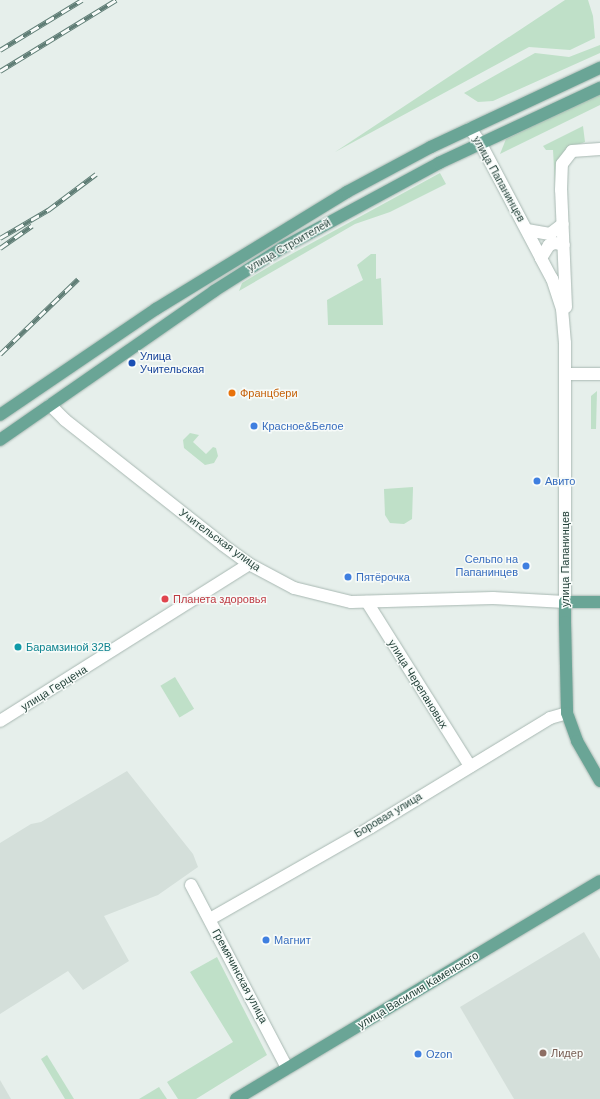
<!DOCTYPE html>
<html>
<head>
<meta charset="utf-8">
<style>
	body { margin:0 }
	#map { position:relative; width:600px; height:1099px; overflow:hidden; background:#e6efeb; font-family:Helvetica,sans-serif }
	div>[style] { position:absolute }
	.built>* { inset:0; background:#d4dfda }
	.green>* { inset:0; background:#bfe0c8; transform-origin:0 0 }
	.roads { filter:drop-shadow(0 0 1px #a8b8b2) drop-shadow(0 0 1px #a8b8b2) }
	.minor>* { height:12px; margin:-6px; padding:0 6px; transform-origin:6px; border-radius:6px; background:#fff }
	.major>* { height:12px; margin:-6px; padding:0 6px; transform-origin:6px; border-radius:6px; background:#6aa596 }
	.rail>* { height:4.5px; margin-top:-2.25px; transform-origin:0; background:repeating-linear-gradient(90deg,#f7fbf9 0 9px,#5f7d75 0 18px); box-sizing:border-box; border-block:1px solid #5f7d75 }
	.dots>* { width:11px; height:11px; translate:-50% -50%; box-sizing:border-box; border:2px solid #f7fbf9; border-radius:50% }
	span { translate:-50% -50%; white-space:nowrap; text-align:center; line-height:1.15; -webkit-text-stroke:3px #f7fbf9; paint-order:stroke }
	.street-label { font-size:11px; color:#24423a }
	.transit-label { font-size:11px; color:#164399 }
	.left { translate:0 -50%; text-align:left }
	.food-label { font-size:11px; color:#c56008 }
	.shop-label { font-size:11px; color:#366cbe }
	.right { translate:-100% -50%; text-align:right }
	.health-label { font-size:11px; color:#be3a42 }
	.culture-label { font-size:11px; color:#0d838f }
	.education-label { font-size:11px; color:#785e54 }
</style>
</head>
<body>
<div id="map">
	<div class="built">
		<div style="clip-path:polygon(127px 771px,193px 854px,198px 867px,158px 895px,104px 916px,129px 961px,83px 990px,68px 971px,0 1014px,0 843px,31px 824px,41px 822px)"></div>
		<div style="clip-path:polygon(584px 932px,600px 959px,600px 1099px,514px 1099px,460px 1007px)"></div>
		<div style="clip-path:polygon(0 1080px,11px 1099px,0 1099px)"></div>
	</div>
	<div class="green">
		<div style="clip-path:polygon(565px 0,588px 0,593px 16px,595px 38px,570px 50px,529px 47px,335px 152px)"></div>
		<div style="clip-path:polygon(600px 45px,600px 53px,493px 101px,478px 102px,464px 93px,535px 53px,569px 57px)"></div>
		<div style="clip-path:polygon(600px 93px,600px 105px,500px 154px,506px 139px)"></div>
		<div style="clip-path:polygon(583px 126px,585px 142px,569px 148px,558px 186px,555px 186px,553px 150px,546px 150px,543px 146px)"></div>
		<div style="clip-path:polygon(440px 173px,446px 184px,390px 212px,355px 224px,239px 291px,242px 283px,277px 262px)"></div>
		<div style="clip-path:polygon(371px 254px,376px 254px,376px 279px,381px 278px,383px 325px,328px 325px,327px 300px,363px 280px,357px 265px)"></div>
		<div style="clip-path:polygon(597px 391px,596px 429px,591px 429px,591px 396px)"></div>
		<div style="clip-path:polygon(190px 433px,199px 435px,193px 442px,206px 454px,213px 447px,216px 448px,218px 456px,214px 463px,205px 465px,184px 448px,183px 440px)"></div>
		<div style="clip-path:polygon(413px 487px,412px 519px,404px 524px,390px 523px,385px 515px,384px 489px)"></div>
		<div style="left:175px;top:677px;width:37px;height:17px;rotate:59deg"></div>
		<div style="clip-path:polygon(217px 957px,267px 1055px,196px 1099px,178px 1099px,167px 1082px,233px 1042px,190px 972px)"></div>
		<div style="clip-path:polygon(47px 1055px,74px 1099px,65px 1099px,41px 1059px)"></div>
		<div style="clip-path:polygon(159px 1087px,167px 1099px,139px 1099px)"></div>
	</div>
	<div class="roads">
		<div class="minor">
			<div style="left:527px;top:230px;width:23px;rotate:10deg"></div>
			<div style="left:550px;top:234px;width:16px;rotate:-38deg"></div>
			<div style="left:541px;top:258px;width:15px;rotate:-58deg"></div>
			<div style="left:549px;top:245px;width:6px;rotate:-18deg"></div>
			<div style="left:555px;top:243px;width:9px;rotate:13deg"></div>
			<div style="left:566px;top:307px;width:117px;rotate:-92.4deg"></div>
			<div style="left:561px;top:190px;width:26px;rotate:-88deg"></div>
			<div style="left:562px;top:164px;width:16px;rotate:-52deg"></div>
			<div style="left:572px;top:151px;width:28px;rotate:-4deg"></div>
			<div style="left:565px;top:374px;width:35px"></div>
			<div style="left:50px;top:405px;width:21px;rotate:45deg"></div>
			<div style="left:65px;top:420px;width:201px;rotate:38.3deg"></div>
			<div style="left:223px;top:545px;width:32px;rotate:36deg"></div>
			<div style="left:249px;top:564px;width:51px;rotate:28.1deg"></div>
			<div style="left:294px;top:588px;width:59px;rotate:13.8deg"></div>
			<div style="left:351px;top:602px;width:142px;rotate:-1.6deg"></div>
			<div style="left:493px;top:598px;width:72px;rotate:3.2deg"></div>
			<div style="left:565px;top:602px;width:259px;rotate:-90deg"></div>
			<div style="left:565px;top:343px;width:34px;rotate:-95deg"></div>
			<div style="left:562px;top:309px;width:32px;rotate:-108deg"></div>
			<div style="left:552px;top:279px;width:24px;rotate:-118deg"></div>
			<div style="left:541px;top:258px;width:129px;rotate:-117.8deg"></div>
			<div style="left:481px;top:144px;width:19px;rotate:-125deg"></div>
			<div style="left:367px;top:602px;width:194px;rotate:57.9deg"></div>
			<div style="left:0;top:721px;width:294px;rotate:-32.2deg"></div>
			<div style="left:191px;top:885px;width:207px;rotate:62.3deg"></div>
			<div style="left:210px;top:919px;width:185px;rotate:-29.7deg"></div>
			<div style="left:371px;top:827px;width:210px;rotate:-31.3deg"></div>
			<div style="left:550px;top:718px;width:18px;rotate:-16deg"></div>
		</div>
		<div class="major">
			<div style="left:0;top:415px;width:189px;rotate:-34.2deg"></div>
			<div style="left:156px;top:309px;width:224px;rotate:-31.5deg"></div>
			<div style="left:347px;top:192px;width:95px;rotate:-28.2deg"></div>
			<div style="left:431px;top:147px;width:187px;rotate:-25.1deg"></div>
			<div style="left:0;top:440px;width:261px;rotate:-34.8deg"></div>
			<div style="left:214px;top:291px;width:80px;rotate:-32.3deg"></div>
			<div style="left:282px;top:248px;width:179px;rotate:-28.4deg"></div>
			<div style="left:439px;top:163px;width:178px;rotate:-25deg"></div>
			<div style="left:600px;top:602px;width:35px;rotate:180deg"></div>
			<div style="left:565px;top:602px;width:20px;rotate:90deg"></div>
			<div style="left:565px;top:622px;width:91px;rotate:88.7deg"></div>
			<div style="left:567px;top:713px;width:30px;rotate:70deg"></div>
			<div style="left:577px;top:741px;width:46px;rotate:60.1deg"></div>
			<div style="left:236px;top:1099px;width:424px;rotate:-30.9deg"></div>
		</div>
	</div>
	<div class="rail">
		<div style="left:0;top:50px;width:96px;rotate:-31.4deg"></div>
		<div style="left:0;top:71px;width:136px;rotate:-31.5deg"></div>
		<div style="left:0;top:238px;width:56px;rotate:-30.3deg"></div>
		<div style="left:48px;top:210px;width:60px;rotate:-36.9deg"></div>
		<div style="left:0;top:248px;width:39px;rotate:-35deg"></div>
		<div style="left:0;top:354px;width:108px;rotate:-43.9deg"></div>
	</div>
	<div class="dots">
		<div style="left:132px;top:363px;background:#1a4fb4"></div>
		<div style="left:232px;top:393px;background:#e8710a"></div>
		<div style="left:254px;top:426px;background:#3f7fe0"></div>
		<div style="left:537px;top:481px;background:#3f7fe0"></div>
		<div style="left:526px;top:566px;background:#3f7fe0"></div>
		<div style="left:348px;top:577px;background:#3f7fe0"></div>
		<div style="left:165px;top:599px;background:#e0444e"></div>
		<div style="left:18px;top:647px;background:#0f9aa8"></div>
		<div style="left:266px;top:940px;background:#3f7fe0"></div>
		<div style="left:543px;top:1053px;background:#8d6e63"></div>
		<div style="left:418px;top:1054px;background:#3f7fe0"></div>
	</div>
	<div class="street-label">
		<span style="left:499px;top:179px;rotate:61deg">улица Папанинцев</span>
		<span style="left:289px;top:245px;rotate:-30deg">улица Строителей</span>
		<span style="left:220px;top:540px;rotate:36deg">Учительская улица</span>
		<span style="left:565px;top:559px;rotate:-90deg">улица Папанинцев</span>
		<span style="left:418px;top:684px;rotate:58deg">улица Черепановых</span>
		<span style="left:54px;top:688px;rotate:-32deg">улица Герцена</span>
		<span style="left:388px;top:815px;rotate:-31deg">Боровая улица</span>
		<span style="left:240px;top:976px;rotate:62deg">Гремячинская улица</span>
		<span style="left:418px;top:990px;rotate:-31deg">улица Василия Каменского</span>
	</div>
	<div class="transit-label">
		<span class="left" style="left:140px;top:363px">Улица<br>Учительская</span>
	</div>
	<div class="food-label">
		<span class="left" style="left:240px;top:393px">Францбери</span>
	</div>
	<div class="shop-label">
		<span class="left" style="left:262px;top:426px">Красное&amp;Белое</span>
		<span class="left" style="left:545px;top:481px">Авито</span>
		<span class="right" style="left:518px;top:566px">Сельпо на<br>Папанинцев</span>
		<span class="left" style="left:356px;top:577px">Пятёрочка</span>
		<span class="left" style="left:274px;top:940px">Магнит</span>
		<span class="left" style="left:426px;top:1054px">Ozon</span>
	</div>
	<div class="health-label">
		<span class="left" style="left:173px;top:599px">Планета здоровья</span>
	</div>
	<div class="culture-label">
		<span class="left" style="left:26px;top:647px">Барамзиной 32В</span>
	</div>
	<div class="education-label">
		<span class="left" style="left:551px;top:1053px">Лидер</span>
	</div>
</div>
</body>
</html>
